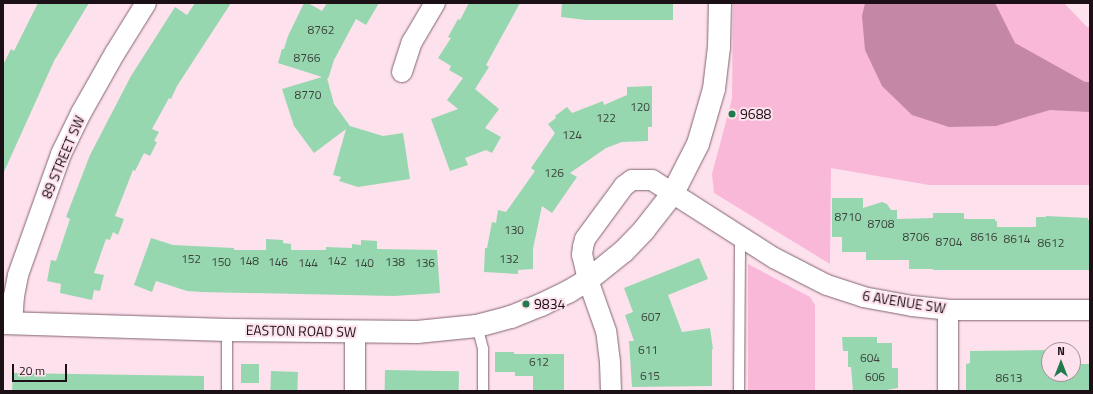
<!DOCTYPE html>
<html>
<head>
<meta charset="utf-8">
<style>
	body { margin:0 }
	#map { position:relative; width:1093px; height:394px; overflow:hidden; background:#fde1ed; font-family:"Titillium Web",sans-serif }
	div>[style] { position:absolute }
	.green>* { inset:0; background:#f9b8d8 }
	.water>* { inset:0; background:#c587a6 }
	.building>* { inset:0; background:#97d7af; transform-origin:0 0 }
	.roads { filter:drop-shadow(0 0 1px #826472) drop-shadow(0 0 1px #826472) }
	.lane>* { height:10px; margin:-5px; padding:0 5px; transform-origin:5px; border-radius:5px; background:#fff }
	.street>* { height:20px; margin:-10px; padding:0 10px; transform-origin:10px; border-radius:10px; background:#fff }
	.secondary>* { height:22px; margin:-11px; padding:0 11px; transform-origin:11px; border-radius:11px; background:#fff }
	.dots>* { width:11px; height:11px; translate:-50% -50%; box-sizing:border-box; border:2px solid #fde1ed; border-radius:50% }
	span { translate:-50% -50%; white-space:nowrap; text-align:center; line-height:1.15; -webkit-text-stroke:4px #fde1ed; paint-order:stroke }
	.number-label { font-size:12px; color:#3a423c }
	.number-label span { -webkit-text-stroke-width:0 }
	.poi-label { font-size:14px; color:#1b1015 }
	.left { translate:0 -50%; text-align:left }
	.street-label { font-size:14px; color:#1b1015 }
	.frame { position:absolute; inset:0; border:4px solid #1b1015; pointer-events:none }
	.north { position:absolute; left:1041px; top:342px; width:40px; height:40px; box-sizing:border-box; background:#fde1ed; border:1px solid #a38d97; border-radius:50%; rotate:0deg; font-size:11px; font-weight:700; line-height:16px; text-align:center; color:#1b1015 }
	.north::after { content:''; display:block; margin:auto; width:14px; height:18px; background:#22794d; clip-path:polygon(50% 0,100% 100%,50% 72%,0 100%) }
	.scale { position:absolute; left:12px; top:364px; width:55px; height:18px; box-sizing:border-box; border:2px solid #1b1015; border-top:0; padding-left:5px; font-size:12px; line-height:14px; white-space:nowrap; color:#1b1015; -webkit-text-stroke:3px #fde1ed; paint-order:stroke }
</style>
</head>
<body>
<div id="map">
	<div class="green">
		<div style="clip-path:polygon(733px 3px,1064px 3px,1087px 27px,1090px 27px,1090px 185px,929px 185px,831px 168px,830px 264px,714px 193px,712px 174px,732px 99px)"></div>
		<div style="clip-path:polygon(748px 264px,810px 297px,815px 305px,815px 391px,748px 391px)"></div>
	</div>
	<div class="water">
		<div style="clip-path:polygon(865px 3px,995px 3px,1015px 43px,1085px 82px,1090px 82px,1090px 112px,1050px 110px,996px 126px,949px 127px,912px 115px,882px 86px,865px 50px,862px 16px)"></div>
	</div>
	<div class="building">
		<div style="clip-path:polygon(38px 3px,89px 3px,54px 61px,3px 174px,3px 65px,11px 49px,14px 51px)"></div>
		<div style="clip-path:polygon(195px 3px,231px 3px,177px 86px,171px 99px,169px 98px,152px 129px,159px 132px,154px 141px,157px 142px,150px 156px,144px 153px,135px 171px,133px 170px,115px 216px,124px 219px,118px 235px,113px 232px,110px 240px,106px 239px,94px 273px,104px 275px,100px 291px,94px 290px,92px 300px,60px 293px,61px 284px,47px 281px,51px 260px,56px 261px,70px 219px,66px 217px,90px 155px,131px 76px,175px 7px,187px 15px)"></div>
		<div style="clip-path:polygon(304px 3px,308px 3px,322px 11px,327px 3px,379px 3px,366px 25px,356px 19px,334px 60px,328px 79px,327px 78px,334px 104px,350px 126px,383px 136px,403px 133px,410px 179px,358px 187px,339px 181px,341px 177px,333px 175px,346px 129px,314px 153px,294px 126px,282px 89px,322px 77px,278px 63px,282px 49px,284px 49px,288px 36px)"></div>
		<div style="clip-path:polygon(469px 3px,520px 3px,486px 65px,489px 67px,475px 89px,499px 109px,485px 128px,501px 137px,492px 153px,486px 150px,465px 158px,468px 165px,450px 171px,431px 119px,458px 109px,447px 100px,463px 78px,449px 70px,451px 66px,438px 58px,451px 38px,448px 37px,458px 19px,460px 20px)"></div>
		<div style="clip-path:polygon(562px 3px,673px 3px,673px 20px,586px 20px,561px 17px)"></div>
		<div style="clip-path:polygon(652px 86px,652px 127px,648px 127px,648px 141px,622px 142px,606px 148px,570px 173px,577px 177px,552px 213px,542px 206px,533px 249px,533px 269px,518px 270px,518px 274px,484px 272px,485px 248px,487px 248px,492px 222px,496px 223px,498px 210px,506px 212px,535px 171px,531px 168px,555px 133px,548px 124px,556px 118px,555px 116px,567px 107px,572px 113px,603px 101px,604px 105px,627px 95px,627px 87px)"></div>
		<div style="clip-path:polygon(832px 198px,863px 198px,863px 208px,882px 202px,887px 204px,891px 210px,897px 210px,897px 219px,933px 218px,933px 213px,964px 213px,964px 219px,995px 219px,995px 221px,997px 221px,997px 227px,1036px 227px,1036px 217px,1046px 217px,1046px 216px,1088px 218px,1088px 220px,1090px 220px,1090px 270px,933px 270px,933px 269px,909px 269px,909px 260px,866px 260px,866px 252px,842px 252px,842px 237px,832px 237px)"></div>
		<div style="clip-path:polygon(151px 238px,173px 245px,234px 248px,234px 250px,266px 250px,266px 239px,283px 240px,283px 243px,291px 244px,291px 250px,326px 250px,326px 247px,352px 248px,352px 244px,361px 245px,361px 240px,377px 241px,377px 249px,437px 250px,440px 293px,394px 296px,201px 292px,187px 291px,156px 281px,152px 292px,134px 285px)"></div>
		<div style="clip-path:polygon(699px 258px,708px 279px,668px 295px,682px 332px,710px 328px,713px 349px,712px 349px,712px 386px,632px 387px,629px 341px,634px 341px,625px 315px,633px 312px,624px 288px)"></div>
		<div style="clip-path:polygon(842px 337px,877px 337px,877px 343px,892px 343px,892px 368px,898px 368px,898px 388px,881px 391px,853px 391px,851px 367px,848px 367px,848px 351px,843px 351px)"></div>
		<div style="clip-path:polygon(1049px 350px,1049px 374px,1073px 374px,1073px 351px,1076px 351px,1076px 364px,1090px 364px,1090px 391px,966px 391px,966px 364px,970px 363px,970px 351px)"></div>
		<div style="clip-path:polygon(495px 352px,514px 352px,514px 354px,564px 354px,564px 391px,533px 391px,533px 376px,515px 376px,515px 372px,495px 372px)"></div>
		<div style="left:241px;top:364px;width:18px;height:19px"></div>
		<div style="left:385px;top:370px;width:74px;height:21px;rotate:1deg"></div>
		<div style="left:271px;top:371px;width:27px;height:20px;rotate:2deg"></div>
		<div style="clip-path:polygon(13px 373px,204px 376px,204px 391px,12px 391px)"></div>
	</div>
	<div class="roads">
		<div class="lane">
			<div style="left:477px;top:326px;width:24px;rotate:75deg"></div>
			<div style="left:483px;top:349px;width:42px;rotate:90deg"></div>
			<div style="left:227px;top:391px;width:61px;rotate:-90deg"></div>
			<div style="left:739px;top:391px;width:153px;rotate:-89.6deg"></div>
		</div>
		<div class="street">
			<div style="left:402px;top:72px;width:32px;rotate:-72deg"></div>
			<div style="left:412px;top:42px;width:45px;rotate:-59.5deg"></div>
			<div style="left:948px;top:310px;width:81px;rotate:90deg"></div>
			<div style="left:12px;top:324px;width:28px;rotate:-86deg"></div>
			<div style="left:14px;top:296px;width:21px;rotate:-79deg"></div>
			<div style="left:18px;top:275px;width:128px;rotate:-70.4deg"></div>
			<div style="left:61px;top:154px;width:46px;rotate:-64deg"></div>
			<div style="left:81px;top:113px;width:69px;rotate:-60.5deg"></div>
			<div style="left:115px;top:53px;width:59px;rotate:-58.2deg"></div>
			<div style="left:355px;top:332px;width:59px;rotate:90deg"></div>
			<div style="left:611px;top:391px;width:29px;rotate:-92deg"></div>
			<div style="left:610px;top:362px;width:31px;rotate:-97deg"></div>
			<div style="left:606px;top:331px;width:54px;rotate:-109.4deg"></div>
			<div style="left:588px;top:280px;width:26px;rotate:-103deg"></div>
			<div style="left:582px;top:255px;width:8px;rotate:-83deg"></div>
			<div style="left:583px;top:247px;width:8px;rotate:-76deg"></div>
			<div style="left:585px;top:239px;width:66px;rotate:-53.7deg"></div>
			<div style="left:624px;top:186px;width:10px;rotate:-37deg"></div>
			<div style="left:632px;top:180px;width:20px"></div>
			<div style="left:652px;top:180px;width:145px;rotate:32.6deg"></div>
			<div style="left:774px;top:258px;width:59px;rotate:27deg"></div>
			<div style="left:827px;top:285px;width:38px;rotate:18deg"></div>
			<div style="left:863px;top:297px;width:50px;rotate:10.4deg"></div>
			<div style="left:912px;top:306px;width:36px;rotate:6deg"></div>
			<div style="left:948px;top:310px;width:142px"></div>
		</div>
		<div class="secondary">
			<div style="left:3px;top:323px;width:224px;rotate:1.8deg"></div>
			<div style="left:227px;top:330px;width:190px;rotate:0.6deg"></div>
			<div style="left:417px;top:332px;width:60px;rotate:-5.7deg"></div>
			<div style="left:477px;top:326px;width:35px;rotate:-15deg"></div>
			<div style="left:511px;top:317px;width:32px;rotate:-22deg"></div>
			<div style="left:541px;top:305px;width:30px;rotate:-26deg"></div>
			<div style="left:568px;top:292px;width:23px;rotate:-31deg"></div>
			<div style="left:588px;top:280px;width:46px;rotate:-38.9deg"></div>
			<div style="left:624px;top:251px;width:29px;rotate:-46deg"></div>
			<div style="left:644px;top:230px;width:47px;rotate:-51.9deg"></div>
			<div style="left:673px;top:193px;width:55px;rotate:-63deg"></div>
			<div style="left:698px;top:144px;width:57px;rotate:-73.8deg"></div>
			<div style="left:714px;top:89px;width:42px;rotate:-83.2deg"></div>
			<div style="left:719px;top:47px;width:44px;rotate:-88.7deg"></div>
		</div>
	</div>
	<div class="dots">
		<div style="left:732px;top:114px;background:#22794d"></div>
		<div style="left:526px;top:304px;background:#22794d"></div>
	</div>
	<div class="number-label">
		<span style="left:321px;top:30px">8762</span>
		<span style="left:307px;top:58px">8766</span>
		<span style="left:308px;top:95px">8770</span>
		<span style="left:640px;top:107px">120</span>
		<span style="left:606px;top:118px">122</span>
		<span style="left:572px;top:135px">124</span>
		<span style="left:554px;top:173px">126</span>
		<span style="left:848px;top:217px">8710</span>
		<span style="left:881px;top:224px">8708</span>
		<span style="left:514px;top:230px">130</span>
		<span style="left:916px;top:237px">8706</span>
		<span style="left:984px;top:237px">8616</span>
		<span style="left:1017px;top:239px">8614</span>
		<span style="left:949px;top:242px">8704</span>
		<span style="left:1051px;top:243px">8612</span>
		<span style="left:191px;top:259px">152</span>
		<span style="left:509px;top:259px">132</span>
		<span style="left:249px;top:261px">148</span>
		<span style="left:337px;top:261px">142</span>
		<span style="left:221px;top:262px">150</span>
		<span style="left:278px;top:262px">146</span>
		<span style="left:395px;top:262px">138</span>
		<span style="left:308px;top:263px">144</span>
		<span style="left:364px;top:263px">140</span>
		<span style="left:425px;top:263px">136</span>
		<span style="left:651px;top:317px">607</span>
		<span style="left:648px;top:350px">611</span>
		<span style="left:870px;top:358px">604</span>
		<span style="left:539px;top:362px">612</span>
		<span style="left:650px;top:376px">615</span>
		<span style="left:875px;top:377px">606</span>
		<span style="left:1009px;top:378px">8613</span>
	</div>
	<div class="poi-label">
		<span class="left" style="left:740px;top:114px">9688</span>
		<span class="left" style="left:534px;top:304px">9834</span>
	</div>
	<div class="street-label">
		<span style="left:63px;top:157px;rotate:-67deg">89 STREET SW</span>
		<span style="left:904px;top:302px;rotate:9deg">6 AVENUE SW</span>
		<span style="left:301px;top:331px;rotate:1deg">EASTON ROAD SW</span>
	</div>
	<div class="frame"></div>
	<div class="north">N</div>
	<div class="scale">20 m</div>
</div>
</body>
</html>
